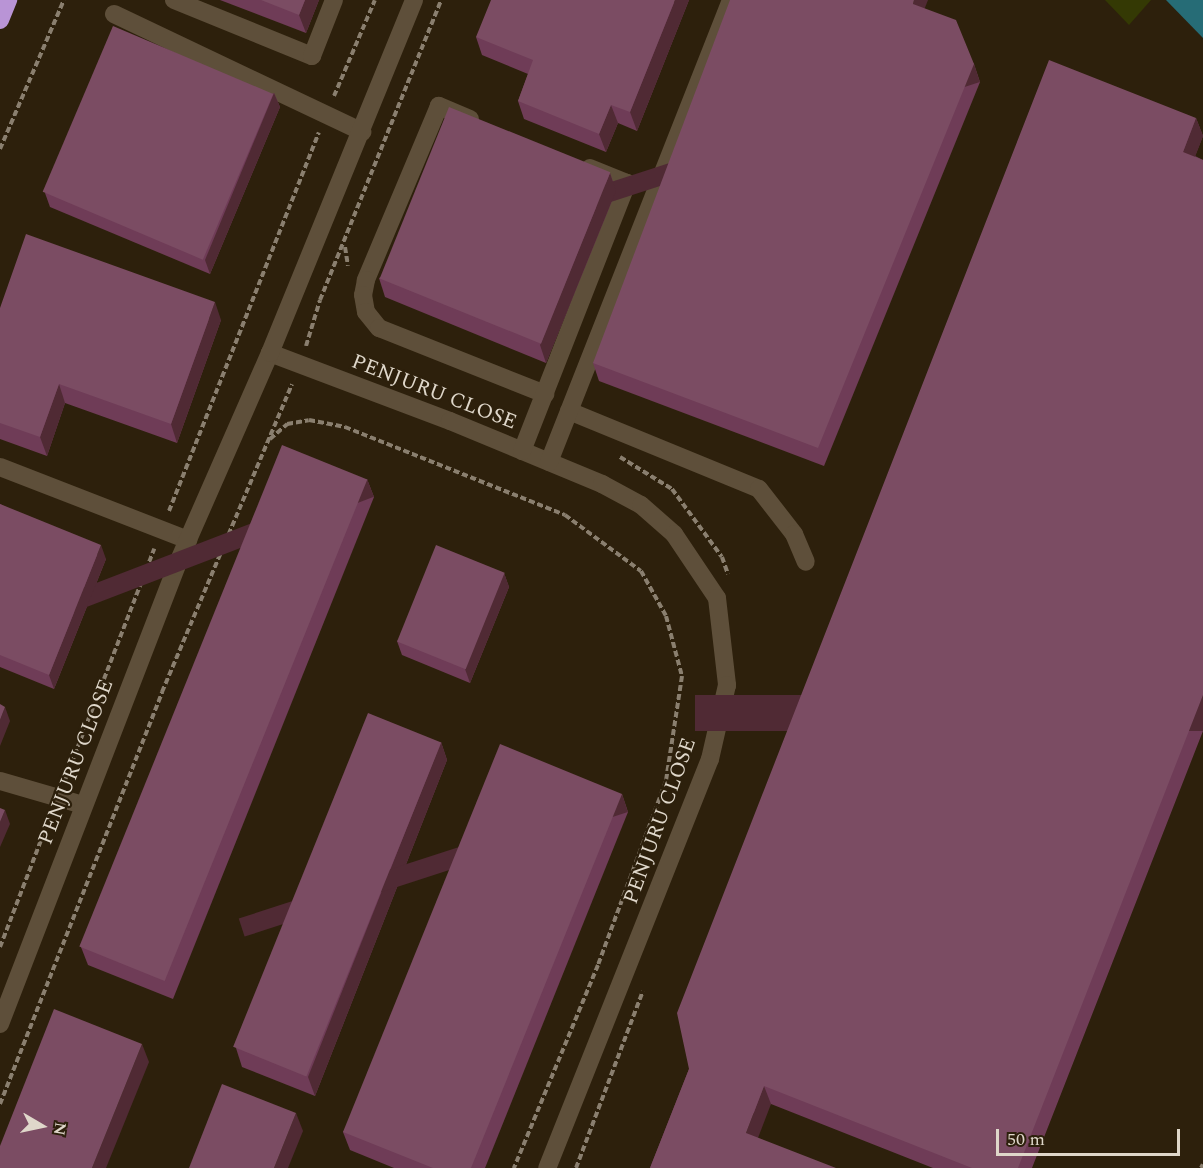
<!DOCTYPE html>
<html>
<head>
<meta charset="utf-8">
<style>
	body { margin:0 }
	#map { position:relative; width:1203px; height:1168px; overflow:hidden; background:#2d200c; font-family:Spectral,serif }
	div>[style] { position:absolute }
	.green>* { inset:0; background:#343904 }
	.water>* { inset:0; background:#266c76 }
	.path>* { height:4px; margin-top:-2px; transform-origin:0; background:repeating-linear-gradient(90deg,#8a7f6f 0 6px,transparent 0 9px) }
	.minor>* { height:18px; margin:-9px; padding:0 9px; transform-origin:9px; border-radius:9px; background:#5e4f3a }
	.highway>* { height:18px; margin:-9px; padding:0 9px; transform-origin:9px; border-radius:9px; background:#b994d6 }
	.wall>* { inset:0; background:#6f3c57 }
	.shaded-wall>* { inset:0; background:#502a34; transform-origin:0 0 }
	.building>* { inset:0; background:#7b4c63; transform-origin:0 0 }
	span { translate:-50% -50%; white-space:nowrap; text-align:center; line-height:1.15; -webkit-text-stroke:4.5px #2d200c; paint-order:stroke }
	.street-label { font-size:21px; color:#dfd7ca }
	.north { position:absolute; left:12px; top:1096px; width:60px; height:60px; -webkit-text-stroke:4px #2d200c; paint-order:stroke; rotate:99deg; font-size:16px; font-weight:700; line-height:24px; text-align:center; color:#dfd7ca }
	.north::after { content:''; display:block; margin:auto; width:21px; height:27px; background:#dfd7ca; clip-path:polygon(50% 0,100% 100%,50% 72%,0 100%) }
	.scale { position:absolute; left:996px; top:1129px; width:184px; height:27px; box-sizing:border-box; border:3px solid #dfd7ca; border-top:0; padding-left:8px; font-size:18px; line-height:21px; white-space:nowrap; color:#dfd7ca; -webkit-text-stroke:4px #2d200c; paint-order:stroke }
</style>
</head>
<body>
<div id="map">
	<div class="green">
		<div style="clip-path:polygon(1105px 0,1151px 0,1129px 25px)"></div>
	</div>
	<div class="water">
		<div style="clip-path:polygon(1166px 0,1203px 0,1203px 38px)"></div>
	</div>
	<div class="path">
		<div style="left:334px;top:96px;width:104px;rotate:-66.9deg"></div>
		<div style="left:0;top:149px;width:162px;rotate:-66.8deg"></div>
		<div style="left:345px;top:247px;width:19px;rotate:81deg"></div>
		<div style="left:306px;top:346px;width:48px;rotate:-73.1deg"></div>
		<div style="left:320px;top:300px;width:323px;rotate:-68deg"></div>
		<div style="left:270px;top:439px;width:23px;rotate:-41deg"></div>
		<div style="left:287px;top:424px;width:22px;rotate:-10deg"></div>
		<div style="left:309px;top:420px;width:37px;rotate:11deg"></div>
		<div style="left:345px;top:427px;width:237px;rotate:21.8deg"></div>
		<div style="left:565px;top:515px;width:94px;rotate:36.4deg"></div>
		<div style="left:641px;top:571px;width:51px;rotate:60.9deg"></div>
		<div style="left:666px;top:616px;width:62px;rotate:75.1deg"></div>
		<div style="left:682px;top:676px;width:106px;rotate:98.7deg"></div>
		<div style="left:666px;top:781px;width:196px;rotate:110.3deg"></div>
		<div style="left:598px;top:965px;width:220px;rotate:112.5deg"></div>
		<div style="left:620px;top:457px;width:61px;rotate:31.6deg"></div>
		<div style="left:672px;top:489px;width:84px;rotate:53.7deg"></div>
		<div style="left:722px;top:557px;width:18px;rotate:71deg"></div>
		<div style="left:169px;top:511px;width:407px;rotate:-68.4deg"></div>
		<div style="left:65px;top:780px;width:248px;rotate:-68.9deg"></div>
		<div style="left:0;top:947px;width:139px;rotate:-69deg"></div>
		<div style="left:0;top:1104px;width:443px;rotate:-68.5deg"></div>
		<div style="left:162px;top:692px;width:334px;rotate:-67.1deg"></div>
		<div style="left:576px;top:1168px;width:189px;rotate:-69.3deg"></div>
		<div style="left:1201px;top:1168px;width:4px;rotate:-63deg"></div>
	</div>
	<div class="minor">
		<div style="left:174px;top:0;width:149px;rotate:22.1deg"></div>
		<div style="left:312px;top:56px;width:60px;rotate:-68.6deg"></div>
		<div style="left:114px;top:14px;width:275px;rotate:25.4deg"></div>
		<div style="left:470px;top:119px;width:34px;rotate:-157deg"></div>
		<div style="left:439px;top:106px;width:189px;rotate:112.8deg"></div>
		<div style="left:366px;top:280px;width:15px;rotate:101deg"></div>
		<div style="left:363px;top:295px;width:17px;rotate:80deg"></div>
		<div style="left:366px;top:312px;width:21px;rotate:51deg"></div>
		<div style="left:379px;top:328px;width:179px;rotate:21.7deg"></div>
		<div style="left:270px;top:353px;width:192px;rotate:20.7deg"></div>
		<div style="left:450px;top:421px;width:165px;rotate:22.5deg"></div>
		<div style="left:602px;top:484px;width:44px;rotate:28.3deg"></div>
		<div style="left:641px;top:505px;width:44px;rotate:41.3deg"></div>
		<div style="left:674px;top:534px;width:77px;rotate:56.1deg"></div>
		<div style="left:717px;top:598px;width:88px;rotate:83.4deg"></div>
		<div style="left:727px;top:685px;width:76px;rotate:102.9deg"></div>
		<div style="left:710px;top:759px;width:440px;rotate:111.7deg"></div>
		<div style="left:569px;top:411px;width:205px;rotate:22.3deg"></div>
		<div style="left:759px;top:489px;width:57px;rotate:52.1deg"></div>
		<div style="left:794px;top:534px;width:30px;rotate:67deg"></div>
		<div style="left:522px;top:451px;width:288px;rotate:-68.6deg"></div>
		<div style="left:627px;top:183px;width:40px;rotate:-158deg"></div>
		<div style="left:549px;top:462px;width:497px;rotate:-68.5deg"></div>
		<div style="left:0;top:467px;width:202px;rotate:21.2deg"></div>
		<div style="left:0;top:781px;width:86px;rotate:16.1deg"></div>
		<div style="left:0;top:1024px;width:490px;rotate:-68.9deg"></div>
		<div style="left:176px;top:567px;width:234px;rotate:-66.3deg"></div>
		<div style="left:270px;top:353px;width:381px;rotate:-67.8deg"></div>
	</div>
	<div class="highway">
		<div style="left:0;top:20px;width:22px;rotate:-68deg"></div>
	</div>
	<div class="wall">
		<div style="clip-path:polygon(220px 0,319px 0,306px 33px)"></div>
		<div style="clip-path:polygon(689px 0,637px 131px,618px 123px,606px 152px,524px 119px,518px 101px,528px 74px,482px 55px,476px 37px)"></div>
		<div style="clip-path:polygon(925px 9px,974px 64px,980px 82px,824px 466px,599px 381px,593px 363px)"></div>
		<div style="clip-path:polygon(274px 93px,280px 107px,210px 274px,50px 207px,45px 193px)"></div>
		<div style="clip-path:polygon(1196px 118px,1203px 136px,1195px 156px,1203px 160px,1203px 731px,1032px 1168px,933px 1168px,771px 1104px,650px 1168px,689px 1069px)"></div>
		<div style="clip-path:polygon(610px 173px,616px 191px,546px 363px,385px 297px,379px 278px)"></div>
		<div style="clip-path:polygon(0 308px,221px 320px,177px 443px,65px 403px,47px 456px,0 439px)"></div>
		<div style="clip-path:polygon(367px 479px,374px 497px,173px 999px,88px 965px,81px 947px)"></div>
		<div style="clip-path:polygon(0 504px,106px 559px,54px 689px,0 667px)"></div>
		<div style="clip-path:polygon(504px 573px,509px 587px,470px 683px,402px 655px,397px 641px)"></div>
		<div style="clip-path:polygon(441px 742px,447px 760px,315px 1096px,242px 1067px,236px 1048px)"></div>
		<div style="clip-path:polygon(622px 794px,628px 812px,485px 1168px,394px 1168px,350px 1150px,343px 1132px)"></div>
	</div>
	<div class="shaded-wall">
		<div style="clip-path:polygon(305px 0,319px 0,306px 33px,299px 15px)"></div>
		<div style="clip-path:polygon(675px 0,689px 0,637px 131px,630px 112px)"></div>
		<div style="clip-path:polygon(914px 0,928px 0,919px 23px,913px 4px)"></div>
		<div style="left:974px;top:64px;width:19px;height:414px;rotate:72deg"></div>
		<div style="clip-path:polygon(274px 93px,280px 107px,210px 274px,205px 260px)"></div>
		<div style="clip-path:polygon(611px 105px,618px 123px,606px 152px,599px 134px)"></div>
		<div style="clip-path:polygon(1196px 118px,1203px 136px,1190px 170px,1183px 152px)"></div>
		<div style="clip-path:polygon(610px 173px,616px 191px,546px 363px,540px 345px)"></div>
		<div style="clip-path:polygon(215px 302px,221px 320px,177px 443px,171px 424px)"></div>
		<div style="clip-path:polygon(59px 384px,65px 403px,47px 456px,40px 437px)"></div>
		<div style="left:367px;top:479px;width:19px;height:541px;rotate:69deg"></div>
		<div style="clip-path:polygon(101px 545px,106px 559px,54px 689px,49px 675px)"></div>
		<div style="clip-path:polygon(504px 573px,509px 587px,470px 683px,465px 669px)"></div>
		<div style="left:1203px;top:695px;width:36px;height:508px;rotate:90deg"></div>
		<div style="clip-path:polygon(5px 707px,10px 721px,0 746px,0 720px)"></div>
		<div style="clip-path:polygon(441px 742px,447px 760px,315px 1096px,308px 1077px)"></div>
		<div style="left:622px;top:794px;width:19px;height:403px;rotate:72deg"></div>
		<div style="clip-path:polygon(5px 810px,10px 824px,0 847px,0 822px)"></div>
		<div style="clip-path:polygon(142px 1044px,149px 1062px,106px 1168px,92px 1168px)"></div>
		<div style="clip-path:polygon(764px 1086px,771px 1104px,753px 1151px,746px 1133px)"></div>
		<div style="clip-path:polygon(296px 1113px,303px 1131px,288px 1168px,274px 1168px)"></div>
	</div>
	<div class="building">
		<div style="clip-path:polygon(261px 0,305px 0,299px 15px)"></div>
		<div style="clip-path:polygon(491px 0,675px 0,630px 112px,611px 105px,599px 134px,518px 101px,533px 60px,476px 37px)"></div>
		<div style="clip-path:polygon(730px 0,914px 0,913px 4px,956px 20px,974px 64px,818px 448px,593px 363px)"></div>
		<div style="left:113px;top:26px;width:174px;height:180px;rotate:23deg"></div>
		<div style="clip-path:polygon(1049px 60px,1196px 118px,1183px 152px,1203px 160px,1203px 695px,1018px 1168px,972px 1168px,764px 1086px,746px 1133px,836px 1168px,650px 1168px,689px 1069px,677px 1013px)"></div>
		<div style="left:449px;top:107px;width:174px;height:185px;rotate:22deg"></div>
		<div style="clip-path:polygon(26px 234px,215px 302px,171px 424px,59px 384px,40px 437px,0 423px,0 308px)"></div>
		<div style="left:282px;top:445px;width:92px;height:541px;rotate:22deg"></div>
		<div style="clip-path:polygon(0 504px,101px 545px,49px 675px,0 655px)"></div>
		<div style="left:436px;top:545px;width:74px;height:104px;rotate:22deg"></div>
		<div style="clip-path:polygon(0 704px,5px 707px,0 720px)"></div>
		<div style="left:368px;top:713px;width:79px;height:360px;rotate:22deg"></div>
		<div style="clip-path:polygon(500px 744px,622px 794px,471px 1168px,433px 1168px,343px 1132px)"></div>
		<div style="clip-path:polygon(0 808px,5px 810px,0 822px)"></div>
		<div style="clip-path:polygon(54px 1009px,142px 1044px,92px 1168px,0 1168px,0 1146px)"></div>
		<div style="clip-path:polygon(222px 1084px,296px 1113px,274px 1168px,189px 1168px)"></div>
	</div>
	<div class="street-label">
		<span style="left:434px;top:392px;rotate:21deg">PENJURU CLOSE</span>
		<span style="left:76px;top:762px;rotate:-69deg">PENJURU CLOSE</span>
		<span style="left:660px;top:821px;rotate:-70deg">PENJURU CLOSE</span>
	</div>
	<div class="north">N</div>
	<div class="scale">50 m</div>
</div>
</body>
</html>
